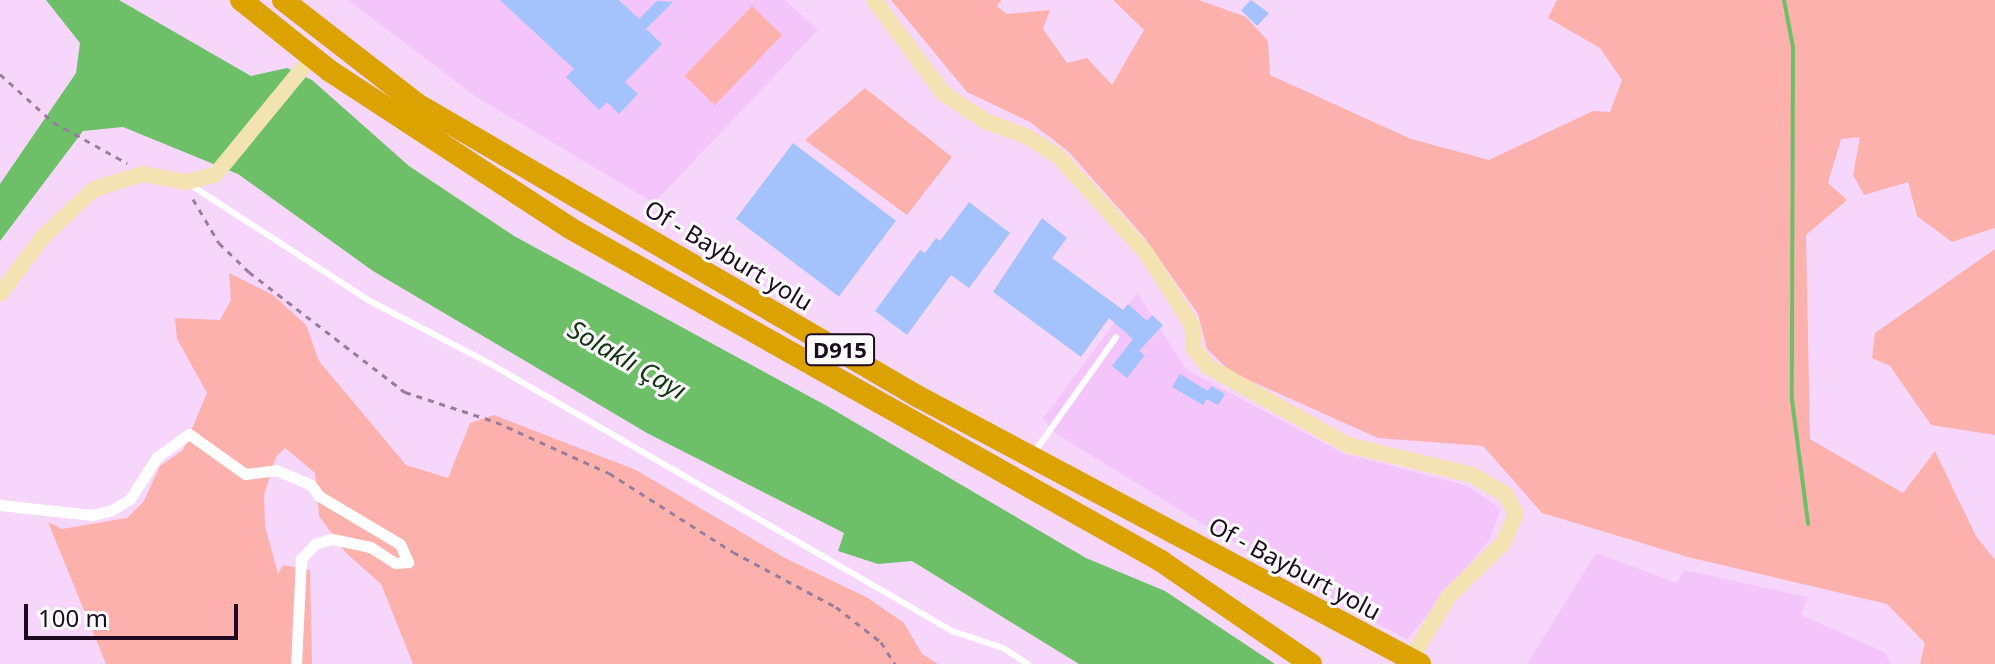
<!DOCTYPE html>
<html>
<head>
<meta charset="utf-8">
<style>
	body { margin:0 }
	#map { position:relative; width:1995px; height:664px; overflow:hidden; background:#f7d6fb; font-family:"Noto Sans",sans-serif }
	div>[style] { position:absolute }
	.built>* { inset:0; background:#f4c5fa }
	.green>* { inset:0; background:#fcb1ad; transform-origin:0 0 }
	.water>* { inset:0; background:#6dc068 }
	.stream>* { height:4px; margin:-2px; padding:0 2px; transform-origin:2px; border-radius:2px; background:#6dc068 }
	.building>* { inset:0; background:#a4c3fc; transform-origin:0 0 }
	.path>* { height:3px; margin-top:-1.5px; transform-origin:0; background:repeating-linear-gradient(90deg,#987d9c 0 6px,transparent 0 12px) }
	.lane>* { height:6px; margin:-3px; padding:0 3px; transform-origin:3px; border-radius:3px; background:#fff }
	.street>* { height:11px; margin:-5.5px; padding:0 5.5px; transform-origin:5.5px; border-radius:5.5px; background:#fff }
	.secondary>* { height:16px; margin:-8px; padding:0 8px; transform-origin:8px; border-radius:8px; background:#f4e3b2 }
	.highway>* { height:22px; margin:-11px; padding:0 11px; transform-origin:11px; border-radius:11px; background:#dca200 }
	span { translate:-50% -50%; white-space:nowrap; text-align:center; line-height:1.15; -webkit-text-stroke:6px #fff; paint-order:stroke }
	.shield-label span { padding:2px 6px; background:#fff; border:2px solid; border-radius:6px; -webkit-text-stroke-width:0 }
	.shield-label { font-size:22px; color:#1d0a20; font-weight:700 }
	.street-label { font-size:24px; color:#1d0a20 }
	.water-label { font-size:26px; color:#153613; font-style:italic }
	.scale { position:absolute; left:24px; top:604px; width:214px; height:36px; box-sizing:border-box; border:4px solid #1d0a20; border-top:0; padding-left:10px; font-size:24px; line-height:28px; white-space:nowrap; color:#1d0a20; -webkit-text-stroke:6px #fff; paint-order:stroke }
</style>
</head>
<body>
<div id="map">
	<div class="built">
		<div style="clip-path:polygon(348px 0,785px 0,818px 30px,654px 203px,475px 96px)"></div>
		<div style="clip-path:polygon(1137px 293px,1187px 370px,1343px 453px,1468px 486px,1501px 509px,1489px 540px,1407px 639px,1292px 579px,1052px 431px,1043px 418px)"></div>
		<div style="clip-path:polygon(1596px 553px,1677px 583px,1684px 570px,1808px 597px,1801px 615px,1886px 653px,1890px 664px,1527px 664px)"></div>
	</div>
	<div class="green">
		<div style="clip-path:polygon(891px 0,1001px 0,997px 6px,1007px 14px,1050px 10px,1043px 29px,1067px 63px,1087px 58px,1112px 85px,1144px 30px,1113px 0,1199px 0,1246px 17px,1268px 41px,1270px 75px,1411px 139px,1489px 160px,1593px 111px,1610px 112px,1622px 80px,1600px 48px,1548px 18px,1557px 0,1995px 0,1995px 228px,1952px 242px,1917px 216px,1908px 182px,1864px 195px,1853px 175px,1860px 137px,1841px 139px,1828px 183px,1847px 200px,1806px 235px,1810px 439px,1903px 493px,1935px 451px,1976px 536px,1995px 560px,1995px 664px,1920px 664px,1925px 643px,1887px 604px,1688px 557px,1542px 513px,1483px 446px,1378px 438px,1231px 372px,1207px 349px,1198px 314px,1144px 237px,1069px 152px,1030px 122px,967px 92px)"></div>
		<div style="left:752px;top:6px;width:42px;height:97px;rotate:44deg"></div>
		<div style="clip-path:polygon(865px 88px,952px 157px,907px 215px,805px 140px)"></div>
		<div style="clip-path:polygon(1995px 249px,1995px 435px,1931px 425px,1890px 366px,1872px 358px,1875px 333px)"></div>
		<div style="clip-path:polygon(229px 273px,273px 295px,306px 325px,319px 361px,406px 465px,448px 478px,470px 423px,494px 415px,636px 470px,783px 557px,868px 598px,904px 623px,922px 654px,938px 664px,413px 664px,381px 584px,346px 553px,319px 516px,315px 473px,285px 448px,276px 457px,264px 495px,265px 526px,278px 574px,283px 565px,310px 570px,312px 664px,106px 664px,48px 522px,62px 529px,127px 518px,144px 501px,160px 466px,183px 450px,207px 393px,177px 339px,175px 318px,220px 320px,231px 300px)"></div>
	</div>
	<div class="water">
		<div style="clip-path:polygon(46px 0,119px 0,251px 76px,287px 68px,312px 80px,409px 166px,514px 236px,827px 406px,1086px 558px,1165px 591px,1275px 664px,1079px 664px,912px 561px,878px 564px,838px 551px,844px 533px,647px 433px,373px 271px,238px 174px,123px 127px,83px 131px,0 241px,0 184px,76px 73px,80px 43px)"></div>
	</div>
	<div class="stream">
		<div style="left:1784px;top:0;width:48px;rotate:79.2deg"></div>
		<div style="left:1793px;top:47px;width:353px;rotate:90.2deg"></div>
		<div style="left:1792px;top:400px;width:125px;rotate:82.6deg"></div>
	</div>
	<div class="building">
		<div style="clip-path:polygon(500px 0,619px 0,639px 19px,657px 1px,673px 2px,646px 29px,662px 44px,625px 82px,638px 94px,619px 114px,607px 102px,599px 110px,566px 77px,574px 69px)"></div>
		<div style="clip-path:polygon(1251px 0,1269px 13px,1257px 26px,1241px 10px)"></div>
		<div style="left:793px;top:143px;width:129px;height:95px;rotate:37deg"></div>
		<div style="clip-path:polygon(969px 202px,1010px 233px,969px 288px,951px 275px,907px 335px,875px 311px,920px 250px,925px 253px,936px 238px,940px 241px)"></div>
		<div style="clip-path:polygon(1042px 218px,1067px 238px,1052px 258px,1123px 310px,1128px 304px,1147px 321px,1152px 315px,1163px 325px,1139px 351px,1145px 355px,1127px 378px,1112px 366px,1133px 339px,1109px 318px,1081px 357px,993px 292px)"></div>
		<div style="clip-path:polygon(1180px 374px,1208px 391px,1211px 386px,1225px 394px,1218px 405px,1207px 399px,1203px 405px,1172px 387px)"></div>
	</div>
	<div class="path">
		<div style="left:0;top:74px;width:72px;rotate:42.2deg"></div>
		<div style="left:53px;top:122px;width:85px;rotate:29deg"></div>
		<div style="left:193px;top:199px;width:51px;rotate:59.4deg"></div>
		<div style="left:219px;top:243px;width:42px;rotate:44deg"></div>
		<div style="left:249px;top:272px;width:197px;rotate:37.6deg"></div>
		<div style="left:405px;top:392px;width:96px;rotate:18.2deg"></div>
		<div style="left:496px;top:422px;width:124px;rotate:24.3deg"></div>
		<div style="left:609px;top:473px;width:147px;rotate:32.5deg"></div>
		<div style="left:733px;top:552px;width:117px;rotate:28.1deg"></div>
		<div style="left:836px;top:607px;width:57px;rotate:37.9deg"></div>
		<div style="left:881px;top:642px;width:26px;rotate:58deg"></div>
	</div>
	<div class="lane">
		<div style="left:189px;top:184px;width:213px;rotate:32.9deg"></div>
		<div style="left:368px;top:300px;width:136px;rotate:27.5deg"></div>
		<div style="left:489px;top:363px;width:535px;rotate:30.06deg"></div>
		<div style="left:952px;top:631px;width:54px;rotate:18.4deg"></div>
		<div style="left:1003px;top:648px;width:30px;rotate:33deg"></div>
		<div style="left:1033px;top:454px;width:143px;rotate:-54.6deg"></div>
	</div>
	<div class="street">
		<div style="left:0;top:505px;width:93px;rotate:6.2deg"></div>
		<div style="left:92px;top:515px;width:18px;rotate:-13deg"></div>
		<div style="left:110px;top:511px;width:23px;rotate:-31deg"></div>
		<div style="left:130px;top:499px;width:50px;rotate:-57.3deg"></div>
		<div style="left:157px;top:457px;width:39px;rotate:-36deg"></div>
		<div style="left:189px;top:434px;width:69px;rotate:35.5deg"></div>
		<div style="left:245px;top:474px;width:31px;rotate:-7deg"></div>
		<div style="left:276px;top:470px;width:38px;rotate:23deg"></div>
		<div style="left:311px;top:485px;width:14px;rotate:54deg"></div>
		<div style="left:319px;top:496px;width:94px;rotate:30.7deg"></div>
		<div style="left:400px;top:544px;width:20px;rotate:66deg"></div>
		<div style="left:408px;top:562px;width:13px;rotate:176deg"></div>
		<div style="left:395px;top:563px;width:30px;rotate:-147deg"></div>
		<div style="left:370px;top:547px;width:40px;rotate:-168deg"></div>
		<div style="left:331px;top:539px;width:17px;rotate:163deg"></div>
		<div style="left:315px;top:544px;width:21px;rotate:133deg"></div>
		<div style="left:301px;top:559px;width:105px;rotate:92.7deg"></div>
	</div>
	<div class="secondary">
		<div style="left:874px;top:0;width:116px;rotate:53.4deg"></div>
		<div style="left:943px;top:93px;width:50px;rotate:33.7deg"></div>
		<div style="left:985px;top:121px;width:44px;rotate:20.1deg"></div>
		<div style="left:1026px;top:136px;width:39px;rotate:32deg"></div>
		<div style="left:1059px;top:157px;width:130px;rotate:47.8deg"></div>
		<div style="left:1146px;top:253px;width:85px;rotate:57.4deg"></div>
		<div style="left:1192px;top:325px;width:23px;rotate:85deg"></div>
		<div style="left:1194px;top:348px;width:22px;rotate:54deg"></div>
		<div style="left:1207px;top:366px;width:162px;rotate:29.3deg"></div>
		<div style="left:1348px;top:445px;width:128px;rotate:13.6deg"></div>
		<div style="left:1472px;top:475px;width:39px;rotate:30deg"></div>
		<div style="left:1506px;top:495px;width:21px;rotate:62deg"></div>
		<div style="left:1516px;top:514px;width:32px;rotate:114deg"></div>
		<div style="left:1503px;top:543px;width:76px;rotate:135.5deg"></div>
		<div style="left:1449px;top:596px;width:74px;rotate:121.1deg"></div>
		<div style="left:0;top:294px;width:71px;rotate:-53deg"></div>
		<div style="left:43px;top:237px;width:70px;rotate:-43.3deg"></div>
		<div style="left:94px;top:189px;width:51px;rotate:-17deg"></div>
		<div style="left:143px;top:174px;width:44px;rotate:10.5deg"></div>
		<div style="left:186px;top:182px;width:30px;rotate:-14deg"></div>
		<div style="left:215px;top:175px;width:153px;rotate:-50.6deg"></div>
	</div>
	<div class="highway">
		<div style="left:241px;top:0;width:114px;rotate:38.6deg"></div>
		<div style="left:330px;top:71px;width:285px;rotate:33.2deg"></div>
		<div style="left:568px;top:227px;width:681px;rotate:29.39deg"></div>
		<div style="left:1161px;top:561px;width:182px;rotate:34.5deg"></div>
		<div style="left:283px;top:0;width:170px;rotate:37.8deg"></div>
		<div style="left:417px;top:104px;width:579px;rotate:30.28deg"></div>
		<div style="left:917px;top:396px;width:570px;rotate:28.05deg"></div>
	</div>
	<div class="shield-label">
		<span style="left:840px;top:350px">D915</span>
	</div>
	<div class="street-label">
		<span style="left:729px;top:255px;rotate:31deg">Of - Bayburt yolu</span>
		<span style="left:1295px;top:568px;rotate:28deg">Of - Bayburt yolu</span>
	</div>
	<div class="water-label">
		<span style="left:627px;top:360px;rotate:30deg">Solaklı Çayı</span>
	</div>
	<div class="scale">100 m</div>
</div>
</body>
</html>
